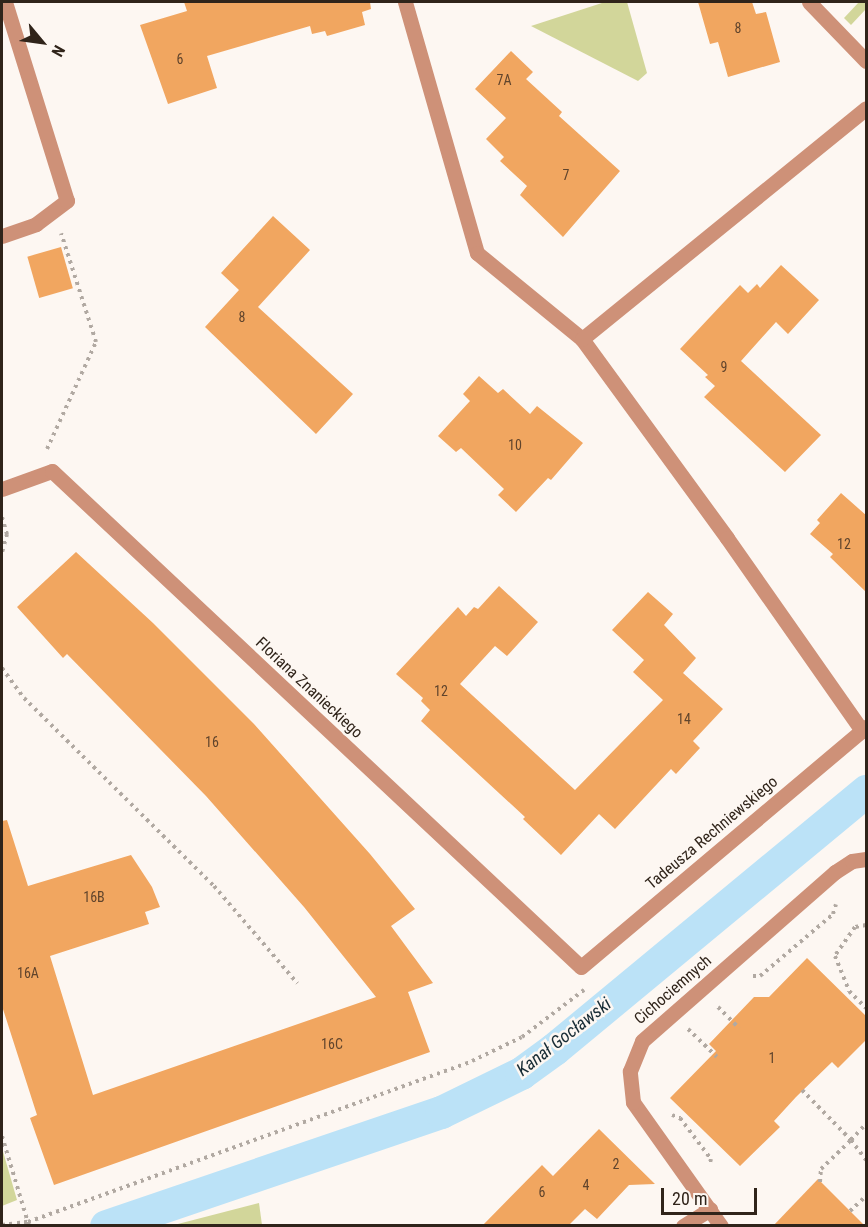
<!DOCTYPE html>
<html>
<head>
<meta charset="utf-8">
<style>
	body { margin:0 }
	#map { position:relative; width:868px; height:1227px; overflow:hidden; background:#fdf7f2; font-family:"Roboto Condensed",sans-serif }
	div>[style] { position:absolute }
	.green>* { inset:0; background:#d2d69a }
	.canal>* { height:33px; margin:-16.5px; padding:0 16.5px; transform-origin:16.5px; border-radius:16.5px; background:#bbe2f7 }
	.building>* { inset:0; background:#f1a660; transform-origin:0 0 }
	.path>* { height:4px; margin-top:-2px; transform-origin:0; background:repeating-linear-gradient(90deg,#b1a9a2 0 3px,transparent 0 7.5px) }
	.service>* { height:15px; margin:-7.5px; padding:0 7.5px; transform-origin:7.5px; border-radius:7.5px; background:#ce9178 }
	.minor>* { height:15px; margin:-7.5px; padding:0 7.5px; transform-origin:7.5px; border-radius:7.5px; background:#ce9178 }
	span { translate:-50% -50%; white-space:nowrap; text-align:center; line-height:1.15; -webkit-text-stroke:5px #fdf7f2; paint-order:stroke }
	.number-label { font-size:14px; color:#60442c }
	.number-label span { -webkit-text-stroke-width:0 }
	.street-label { font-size:16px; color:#30241a }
	.water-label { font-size:18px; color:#182c35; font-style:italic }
	.frame { position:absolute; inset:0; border:3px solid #30241a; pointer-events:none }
	.north { position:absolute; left:12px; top:12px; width:60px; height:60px; -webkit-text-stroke:4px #fdf7f2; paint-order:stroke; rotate:119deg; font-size:16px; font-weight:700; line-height:24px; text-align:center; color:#30241a }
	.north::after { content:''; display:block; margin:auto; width:21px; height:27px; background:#30241a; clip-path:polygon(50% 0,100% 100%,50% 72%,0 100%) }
	.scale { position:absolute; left:661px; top:1188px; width:96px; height:27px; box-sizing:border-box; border:3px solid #30241a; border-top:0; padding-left:8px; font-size:18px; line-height:21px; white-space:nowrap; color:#30241a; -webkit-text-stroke:4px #fdf7f2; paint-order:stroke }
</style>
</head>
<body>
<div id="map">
	<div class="green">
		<div style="clip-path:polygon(605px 2px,627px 2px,647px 73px,638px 81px,531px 26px)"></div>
		<div style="clip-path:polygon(859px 2px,866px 2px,866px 9px,851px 25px,844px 18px)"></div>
		<div style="clip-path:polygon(2px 1148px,17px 1200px,2px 1206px)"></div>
		<div style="clip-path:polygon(259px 1203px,262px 1225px,174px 1225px)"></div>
	</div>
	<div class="canal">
		<div style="left:106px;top:1226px;width:354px;rotate:-18.8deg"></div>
		<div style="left:441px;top:1112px;width:89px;rotate:-26deg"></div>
		<div style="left:521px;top:1073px;width:41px;rotate:-36deg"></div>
		<div style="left:554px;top:1049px;width:405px;rotate:-39.6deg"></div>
	</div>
	<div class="building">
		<div style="clip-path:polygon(184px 2px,370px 2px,371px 9px,362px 12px,365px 25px,327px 36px,325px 31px,312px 34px,310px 26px,207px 56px,217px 88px,168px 104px,140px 25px,187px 11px)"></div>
		<div style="clip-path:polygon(698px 2px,752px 2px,756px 14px,766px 12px,780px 62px,728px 77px,718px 42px,710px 44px)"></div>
		<div style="clip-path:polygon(511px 51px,533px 72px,526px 79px,562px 112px,559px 116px,620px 171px,563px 237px,520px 195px,527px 186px,500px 161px,504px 157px,486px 139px,506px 118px,475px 89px)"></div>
		<div style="clip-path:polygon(273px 216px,310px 250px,258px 307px,353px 394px,316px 434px,205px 327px,239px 290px,221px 273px)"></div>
		<div style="left:61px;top:247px;width:43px;height:35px;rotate:74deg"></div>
		<div style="clip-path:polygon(781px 265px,819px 300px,788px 334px,776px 322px,741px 361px,821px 435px,785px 472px,704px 397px,715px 386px,705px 377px,708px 375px,680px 349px,740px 285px,748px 293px,757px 284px,760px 288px)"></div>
		<div style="clip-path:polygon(479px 376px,498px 393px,503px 389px,530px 414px,537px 406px,583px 443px,551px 480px,548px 478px,516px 512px,498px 495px,504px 489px,461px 448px,456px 452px,438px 436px,470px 401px,463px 394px)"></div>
		<div style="clip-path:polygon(841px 493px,867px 516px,867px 593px,830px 557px,833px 554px,810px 534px,820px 523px,817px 520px)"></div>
		<div style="clip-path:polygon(76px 552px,153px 623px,254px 724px,370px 854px,415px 909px,391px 926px,433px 983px,408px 992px,430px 1052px,54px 1185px,30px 1118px,37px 1115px,2px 1006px,2px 821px,7px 820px,28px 886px,131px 855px,152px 887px,160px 907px,145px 912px,149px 924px,50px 956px,93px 1095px,376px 997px,304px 907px,206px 796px,67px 654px,63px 658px,17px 607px)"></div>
		<div style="clip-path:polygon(499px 586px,538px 622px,507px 656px,495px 646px,460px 684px,575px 790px,663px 700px,633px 672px,644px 660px,612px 630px,648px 592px,673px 614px,664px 625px,696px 658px,683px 673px,723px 709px,693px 741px,700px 748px,676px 774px,671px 769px,615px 829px,599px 814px,561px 855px,523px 819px,525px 817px,421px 721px,430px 710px,421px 701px,423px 698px,396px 674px,458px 607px,466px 616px,474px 607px,478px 609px)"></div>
		<div style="clip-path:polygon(807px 958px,867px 1017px,867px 1039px,838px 1068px,832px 1062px,796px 1097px,774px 1121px,780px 1127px,740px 1166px,670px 1098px,716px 1051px,709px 1044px,754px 997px,769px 997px)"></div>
		<div style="clip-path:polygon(599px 1129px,655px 1184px,629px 1185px,597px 1219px,585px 1209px,568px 1226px,482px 1226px,542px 1165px,553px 1176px)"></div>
		<div style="clip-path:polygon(818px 1179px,865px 1226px,773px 1226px)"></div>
	</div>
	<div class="path">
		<div style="left:47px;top:449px;width:118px;rotate:-65.4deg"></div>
		<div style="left:96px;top:342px;width:114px;rotate:-107.8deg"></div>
		<div style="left:2px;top:517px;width:18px;rotate:74deg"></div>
		<div style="left:7px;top:534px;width:20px;rotate:105deg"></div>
		<div style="left:2px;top:668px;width:37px;rotate:54deg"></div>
		<div style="left:24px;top:698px;width:267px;rotate:44.7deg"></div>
		<div style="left:214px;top:886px;width:128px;rotate:49.4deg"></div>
		<div style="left:866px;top:925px;width:11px;rotate:170deg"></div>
		<div style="left:855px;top:927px;width:35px;rotate:125deg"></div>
		<div style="left:835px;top:956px;width:38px;rotate:68deg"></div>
		<div style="left:849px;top:991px;width:24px;rotate:45deg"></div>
		<div style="left:753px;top:976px;width:7px"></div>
		<div style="left:760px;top:976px;width:96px;rotate:-40.3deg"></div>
		<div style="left:833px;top:914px;width:10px;rotate:-73deg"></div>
		<div style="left:718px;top:1007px;width:30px;rotate:45deg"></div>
		<div style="left:688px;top:1029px;width:40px;rotate:44deg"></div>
		<div style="left:802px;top:1090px;width:70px;rotate:45.6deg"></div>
		<div style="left:851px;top:1140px;width:22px;rotate:-47deg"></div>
		<div style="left:672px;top:1115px;width:9px;rotate:21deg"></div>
		<div style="left:680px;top:1118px;width:51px;rotate:52.9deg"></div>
		<div style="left:711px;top:1159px;width:7px;rotate:106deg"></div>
		<div style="left:2px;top:1136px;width:94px;rotate:73.3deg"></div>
		<div style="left:820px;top:1182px;width:13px;rotate:-86deg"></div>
		<div style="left:821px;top:1169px;width:42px;rotate:-44deg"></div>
		<div style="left:851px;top:1140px;width:25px;rotate:53deg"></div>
		<div style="left:850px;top:1211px;width:22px;rotate:-43deg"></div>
		<div style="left:2px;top:1225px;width:26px;rotate:-7deg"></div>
		<div style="left:28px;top:1222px;width:472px;rotate:-19.9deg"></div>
		<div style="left:472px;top:1061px;width:55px;rotate:-25.6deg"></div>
		<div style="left:522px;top:1037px;width:78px;rotate:-37.2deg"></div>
	</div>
	<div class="service">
		<div style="left:405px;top:2px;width:261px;rotate:74deg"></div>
		<div style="left:477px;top:253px;width:136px;rotate:39.3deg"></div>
		<div style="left:582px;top:339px;width:246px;rotate:53.9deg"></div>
		<div style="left:727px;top:538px;width:236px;rotate:55deg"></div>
		<div style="left:2px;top:236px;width:36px;rotate:-19deg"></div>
		<div style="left:36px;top:224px;width:39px;rotate:-37deg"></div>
	</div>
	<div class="minor">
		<div style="left:5px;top:2px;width:208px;rotate:72.7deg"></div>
		<div style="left:809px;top:2px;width:82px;rotate:46deg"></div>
		<div style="left:582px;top:339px;width:366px;rotate:-39.1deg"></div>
		<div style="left:2px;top:489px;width:53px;rotate:-19.8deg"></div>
		<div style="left:52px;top:471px;width:725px;rotate:43.16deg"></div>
		<div style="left:581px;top:967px;width:373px;rotate:-40.1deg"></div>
		<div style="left:683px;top:1226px;width:32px;rotate:-32deg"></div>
		<div style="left:721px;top:1226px;width:152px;rotate:-125.4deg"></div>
		<div style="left:633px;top:1102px;width:31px;rotate:-96deg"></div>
		<div style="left:630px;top:1071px;width:32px;rotate:-68deg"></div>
		<div style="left:642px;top:1041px;width:257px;rotate:-41.2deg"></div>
		<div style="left:835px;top:872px;width:20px;rotate:-33deg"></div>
		<div style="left:852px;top:861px;width:14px;rotate:-8deg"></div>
	</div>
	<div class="number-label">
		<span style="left:738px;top:28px">8</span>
		<span style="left:180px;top:59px">6</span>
		<span style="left:504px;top:80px">7A</span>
		<span style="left:566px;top:175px">7</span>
		<span style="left:242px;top:317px">8</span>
		<span style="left:724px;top:367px">9</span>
		<span style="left:515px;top:445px">10</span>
		<span style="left:844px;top:544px">12</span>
		<span style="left:441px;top:691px">12</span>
		<span style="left:684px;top:719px">14</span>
		<span style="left:212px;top:742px">16</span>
		<span style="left:94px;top:897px">16B</span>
		<span style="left:28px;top:973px">16A</span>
		<span style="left:332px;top:1044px">16C</span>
		<span style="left:772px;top:1058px">1</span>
		<span style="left:616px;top:1164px">2</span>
		<span style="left:586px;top:1185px">4</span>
		<span style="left:542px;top:1192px">6</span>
	</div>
	<div class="street-label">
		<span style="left:309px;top:688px;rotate:43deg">Floriana Znanieckiego</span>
		<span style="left:712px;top:833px;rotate:-40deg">Tadeusza Rechniewskiego</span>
		<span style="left:673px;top:990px;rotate:-41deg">Cichociemnych</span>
	</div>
	<div class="water-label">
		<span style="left:564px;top:1037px;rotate:-38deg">Kanał Gocławski</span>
	</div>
	<div class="frame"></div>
	<div class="north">N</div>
	<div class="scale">20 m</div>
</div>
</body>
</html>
